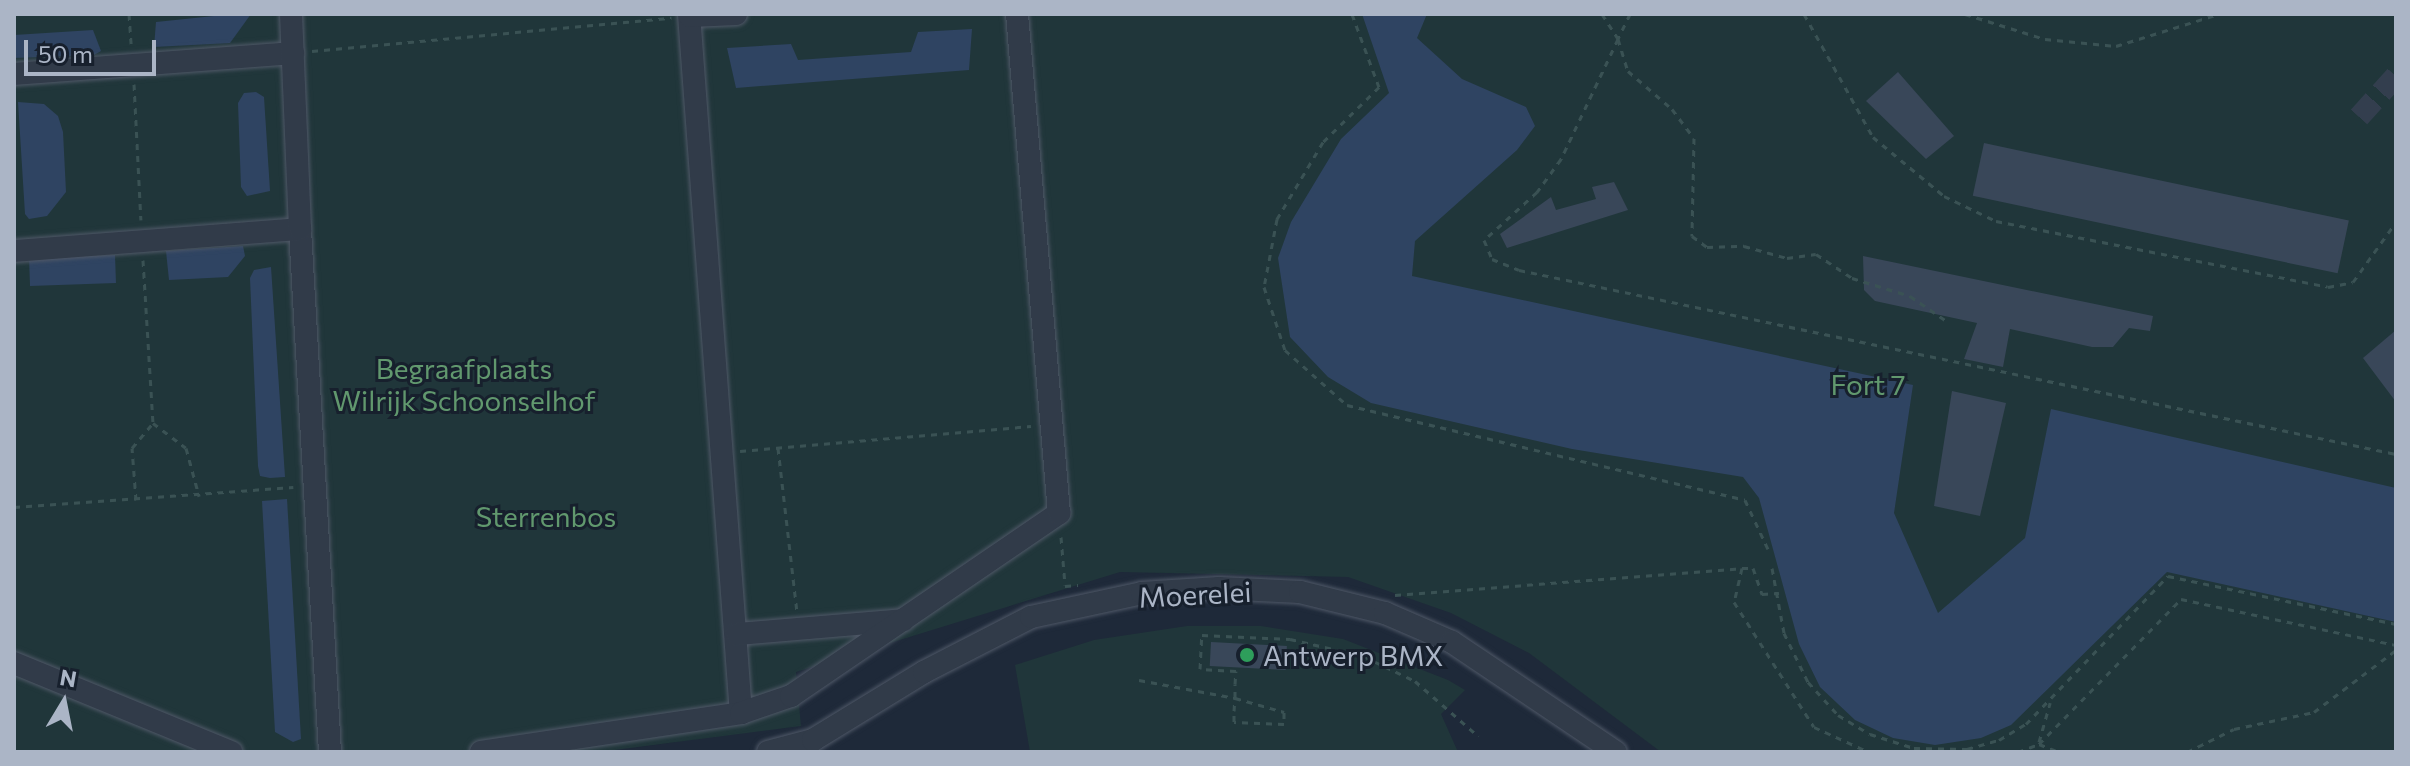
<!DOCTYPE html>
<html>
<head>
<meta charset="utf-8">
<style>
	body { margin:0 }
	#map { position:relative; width:2410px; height:766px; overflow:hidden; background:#1e2939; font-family:Commissioner,sans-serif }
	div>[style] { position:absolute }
	.green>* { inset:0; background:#20363a }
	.water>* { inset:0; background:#2f4462; transform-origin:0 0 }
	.building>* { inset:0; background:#394759; transform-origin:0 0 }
	.minor-tunnel>* { height:22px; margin-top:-11px; transform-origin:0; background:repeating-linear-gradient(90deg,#333e4e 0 22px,transparent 0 33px) }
	.path>* { height:3px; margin-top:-1.5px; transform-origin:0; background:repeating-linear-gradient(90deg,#3a5254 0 6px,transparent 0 12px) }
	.roads { filter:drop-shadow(0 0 2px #4f5867) drop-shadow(0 0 2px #4f5867) }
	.minor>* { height:22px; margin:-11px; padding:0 11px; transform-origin:11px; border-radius:11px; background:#313b49 }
	.dots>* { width:22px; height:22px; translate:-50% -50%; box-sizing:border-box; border:4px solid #17202d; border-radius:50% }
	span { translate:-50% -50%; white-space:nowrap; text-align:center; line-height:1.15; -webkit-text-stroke:6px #17202d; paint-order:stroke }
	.park-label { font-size:28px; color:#61986e }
	.street-label { font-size:28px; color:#abb5c6 }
	.poi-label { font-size:28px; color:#abb5c6 }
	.left { translate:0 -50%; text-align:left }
	.frame { position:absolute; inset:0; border:16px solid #abb5c6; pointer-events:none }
	.north { position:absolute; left:24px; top:662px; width:80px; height:80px; -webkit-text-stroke:6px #17202d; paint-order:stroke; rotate:10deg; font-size:22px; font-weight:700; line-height:32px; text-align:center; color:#abb5c6 }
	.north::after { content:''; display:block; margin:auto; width:28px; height:36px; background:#abb5c6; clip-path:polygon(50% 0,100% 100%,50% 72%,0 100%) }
	.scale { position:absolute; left:24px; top:40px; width:132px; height:36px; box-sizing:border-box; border:4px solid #abb5c6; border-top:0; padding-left:10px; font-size:24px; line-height:28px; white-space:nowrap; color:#abb5c6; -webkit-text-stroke:6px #17202d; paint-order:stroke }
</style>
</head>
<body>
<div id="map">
	<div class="green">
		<div style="clip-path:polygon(14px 14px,2396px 14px,2396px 752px,1661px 752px,1529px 653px,1451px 613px,1348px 577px,1120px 572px,796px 672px,801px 726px,599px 752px,14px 752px)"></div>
		<div style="clip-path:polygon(1187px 626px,1261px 626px,1343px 639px,1448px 680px,1465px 690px,1441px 714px,1458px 752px,1030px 752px,1015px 665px,1094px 640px)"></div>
	</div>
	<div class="water">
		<div style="clip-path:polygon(233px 14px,251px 14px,230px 43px,154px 47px,156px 22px)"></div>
		<div style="clip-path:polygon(1362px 14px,1427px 14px,1417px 38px,1462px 79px,1526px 107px,1535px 126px,1517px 150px,1415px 241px,1412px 276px,1913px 385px,1894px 513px,1938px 613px,2025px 538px,2051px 409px,2396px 488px,2396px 622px,2167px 572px,2011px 725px,1981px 738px,1935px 745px,1893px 738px,1855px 720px,1820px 687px,1799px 644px,1759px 498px,1743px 477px,1572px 449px,1371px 403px,1328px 377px,1290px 337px,1278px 258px,1291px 222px,1341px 139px,1389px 93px)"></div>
		<div style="clip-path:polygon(972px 29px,969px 70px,736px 88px,727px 48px,791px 44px,798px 60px,911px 52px,918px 32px)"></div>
		<div style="clip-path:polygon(93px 30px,101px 51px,94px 55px,14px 58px,14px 35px)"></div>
		<div style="clip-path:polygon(256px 92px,264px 97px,270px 191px,247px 196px,241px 187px,238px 103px,244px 93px)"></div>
		<div style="clip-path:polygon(18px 102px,44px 104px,58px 116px,63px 132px,66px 192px,47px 216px,29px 219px,25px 214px)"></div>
		<div style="clip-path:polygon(243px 246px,245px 256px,228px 277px,169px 280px,166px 251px)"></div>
		<div style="left:115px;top:255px;width:28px;height:86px;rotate:88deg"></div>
		<div style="clip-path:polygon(271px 267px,285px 477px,270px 478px,260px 476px,258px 466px,250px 278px,254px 270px)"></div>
		<div style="clip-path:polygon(287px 499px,301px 739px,293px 742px,275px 732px,262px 501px)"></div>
	</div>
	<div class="building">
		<div style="clip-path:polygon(1898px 72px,1954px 136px,1926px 159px,1866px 101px)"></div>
		<div style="left:1984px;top:143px;width:373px;height:54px;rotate:12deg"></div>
		<div style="clip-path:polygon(1614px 182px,1628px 210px,1507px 248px,1500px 234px,1551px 197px,1556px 210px,1596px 199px,1592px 187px)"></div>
		<div style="clip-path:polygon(1863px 256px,2153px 316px,2150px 331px,2129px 328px,2113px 347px,2092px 347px,2010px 329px,2003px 367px,1964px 359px,1977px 323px,1875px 301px,1864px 290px)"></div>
		<div style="clip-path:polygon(2396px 330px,2396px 402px,2363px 358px)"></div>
		<div style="clip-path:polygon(1952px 391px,2006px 403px,1980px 516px,1934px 506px)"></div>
		<div style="left:1211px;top:642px;width:76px;height:24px;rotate:3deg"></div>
	</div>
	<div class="minor-tunnel">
		<div style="left:2359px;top:117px;width:55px;rotate:-47.9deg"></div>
	</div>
	<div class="path">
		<div style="left:129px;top:14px;width:30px;rotate:86deg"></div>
		<div style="left:1352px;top:14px;width:78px;rotate:69.7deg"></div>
		<div style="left:1379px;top:87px;width:78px;rotate:135.5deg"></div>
		<div style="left:1323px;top:142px;width:90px;rotate:120.9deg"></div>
		<div style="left:1277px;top:219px;width:69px;rotate:100.8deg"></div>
		<div style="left:1264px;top:287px;width:66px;rotate:71.6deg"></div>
		<div style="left:1285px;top:350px;width:83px;rotate:41.6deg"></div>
		<div style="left:1347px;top:405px;width:409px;rotate:13.4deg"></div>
		<div style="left:1745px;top:500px;width:54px;rotate:64.9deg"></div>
		<div style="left:1602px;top:14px;width:30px;rotate:57deg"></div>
		<div style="left:1618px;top:39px;width:133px;rotate:115.4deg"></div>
		<div style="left:1561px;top:159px;width:41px;rotate:126deg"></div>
		<div style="left:1537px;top:192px;width:72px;rotate:137.8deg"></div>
		<div style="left:1484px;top:240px;width:21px;rotate:67deg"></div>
		<div style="left:1492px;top:259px;width:29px;rotate:22deg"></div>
		<div style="left:1519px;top:270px;width:896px;rotate:11.85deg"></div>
		<div style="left:1630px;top:14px;width:28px;rotate:116deg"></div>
		<div style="left:1618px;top:39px;width:34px;rotate:73deg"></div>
		<div style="left:1628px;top:71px;width:58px;rotate:40.8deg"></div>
		<div style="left:1672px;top:109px;width:36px;rotate:53deg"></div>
		<div style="left:1694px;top:138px;width:98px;rotate:91.2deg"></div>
		<div style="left:1692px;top:236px;width:19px;rotate:36deg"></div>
		<div style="left:1707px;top:247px;width:37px;rotate:-2deg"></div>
		<div style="left:1744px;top:246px;width:45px;rotate:15.6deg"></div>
		<div style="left:1787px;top:258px;width:29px;rotate:-8deg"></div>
		<div style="left:1816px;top:254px;width:43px;rotate:33.7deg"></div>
		<div style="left:1852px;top:278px;width:61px;rotate:17.2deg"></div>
		<div style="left:1910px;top:296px;width:42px;rotate:34.4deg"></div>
		<div style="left:1804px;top:14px;width:141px;rotate:60.7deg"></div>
		<div style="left:1873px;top:137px;width:92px;rotate:39.7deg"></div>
		<div style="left:1944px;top:196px;width:58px;rotate:25.7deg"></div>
		<div style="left:1996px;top:221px;width:338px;rotate:11.2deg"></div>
		<div style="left:2328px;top:287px;width:25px;rotate:-11deg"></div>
		<div style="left:2353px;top:282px;width:74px;rotate:-54.4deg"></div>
		<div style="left:1965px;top:14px;width:84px;rotate:17.4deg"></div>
		<div style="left:2045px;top:39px;width:71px;rotate:5.6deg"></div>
		<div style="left:2116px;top:46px;width:108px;rotate:-17.3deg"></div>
		<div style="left:312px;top:51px;width:361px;rotate:-5.3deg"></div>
		<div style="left:134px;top:84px;width:136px;rotate:87.1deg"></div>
		<div style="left:143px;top:260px;width:163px;rotate:86.5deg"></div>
		<div style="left:778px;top:448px;width:164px;rotate:83.4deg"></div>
		<div style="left:740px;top:451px;width:292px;rotate:-4.9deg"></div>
		<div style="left:136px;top:500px;width:52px;rotate:-94.4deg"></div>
		<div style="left:132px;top:448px;width:33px;rotate:-50deg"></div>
		<div style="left:153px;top:423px;width:41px;rotate:37.1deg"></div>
		<div style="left:186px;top:448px;width:50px;rotate:74.8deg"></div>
		<div style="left:14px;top:507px;width:280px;rotate:-4.1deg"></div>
		<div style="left:1061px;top:537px;width:48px;rotate:85.2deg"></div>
		<div style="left:1742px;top:568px;width:35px;rotate:103deg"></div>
		<div style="left:1734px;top:602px;width:148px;rotate:57.4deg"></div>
		<div style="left:1814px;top:727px;width:60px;rotate:24.4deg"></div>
		<div style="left:1772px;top:568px;width:66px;rotate:79.5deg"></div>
		<div style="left:1784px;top:633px;width:55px;rotate:63.9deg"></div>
		<div style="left:1808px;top:682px;width:45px;rotate:47.7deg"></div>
		<div style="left:1838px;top:715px;width:37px;rotate:31deg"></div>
		<div style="left:1870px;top:734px;width:46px;rotate:17.7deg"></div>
		<div style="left:1914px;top:748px;width:53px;rotate:1.1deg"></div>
		<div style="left:1967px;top:749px;width:33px;rotate:-16deg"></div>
		<div style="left:1999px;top:740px;width:31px;rotate:-31deg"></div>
		<div style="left:2026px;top:724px;width:205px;rotate:-46.2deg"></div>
		<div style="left:2168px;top:576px;width:233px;rotate:11.9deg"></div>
		<div style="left:1065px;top:586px;width:13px;rotate:-4deg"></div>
		<div style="left:1395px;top:595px;width:348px;rotate:-4.4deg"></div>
		<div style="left:1742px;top:568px;width:11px"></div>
		<div style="left:1753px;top:568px;width:28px;rotate:71deg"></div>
		<div style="left:1762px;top:594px;width:17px;rotate:-3deg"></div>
		<div style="left:1139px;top:680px;width:98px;rotate:10.6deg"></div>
		<div style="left:1235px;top:698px;width:51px;rotate:15.9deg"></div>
		<div style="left:1284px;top:712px;width:12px;rotate:90deg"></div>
		<div style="left:1284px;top:724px;width:50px;rotate:-177.7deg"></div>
		<div style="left:1234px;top:722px;width:11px;rotate:-90deg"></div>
		<div style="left:1234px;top:711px;width:13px;rotate:-86deg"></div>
		<div style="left:1235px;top:698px;width:14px;rotate:-90deg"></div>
		<div style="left:1235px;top:684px;width:13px;rotate:-86deg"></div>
		<div style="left:1236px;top:671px;width:36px;rotate:-177deg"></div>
		<div style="left:1200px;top:669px;width:34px;rotate:-87deg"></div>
		<div style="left:1202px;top:635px;width:88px;rotate:2.6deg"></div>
		<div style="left:1290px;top:639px;width:75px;rotate:13.1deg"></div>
		<div style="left:1363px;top:656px;width:58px;rotate:25.7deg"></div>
		<div style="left:1415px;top:681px;width:84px;rotate:41.1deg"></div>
		<div style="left:2039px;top:742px;width:41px;rotate:-74.2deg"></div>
		<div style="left:2039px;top:744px;width:22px;rotate:22deg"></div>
		<div style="left:2018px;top:752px;width:22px;rotate:-21deg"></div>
		<div style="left:2039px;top:744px;width:203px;rotate:-45.6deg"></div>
		<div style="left:2181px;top:599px;width:220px;rotate:12.1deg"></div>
		<div style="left:2187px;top:752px;width:52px;rotate:-26.1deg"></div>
		<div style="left:2234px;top:729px;width:82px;rotate:-12deg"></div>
		<div style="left:2314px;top:712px;width:103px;rotate:-37.1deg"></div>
	</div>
	<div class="roads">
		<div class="minor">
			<div style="left:689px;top:14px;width:701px;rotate:85.75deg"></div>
			<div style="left:690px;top:16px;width:46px;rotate:-2.5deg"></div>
			<div style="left:14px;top:74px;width:280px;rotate:-4.3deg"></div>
			<div style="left:300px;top:229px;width:524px;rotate:86.72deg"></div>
			<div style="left:14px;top:251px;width:287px;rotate:-4.4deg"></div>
			<div style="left:300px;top:229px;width:215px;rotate:-92.4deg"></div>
			<div style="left:737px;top:634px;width:167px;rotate:-4.8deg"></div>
			<div style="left:14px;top:663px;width:235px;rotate:22.3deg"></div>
			<div style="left:481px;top:752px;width:263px;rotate:-8.5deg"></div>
			<div style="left:741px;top:713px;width:53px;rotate:-18.8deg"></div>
			<div style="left:791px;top:696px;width:325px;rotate:-34.3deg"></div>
			<div style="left:1059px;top:513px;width:501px;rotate:-94.81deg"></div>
			<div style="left:768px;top:752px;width:47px;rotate:-14.9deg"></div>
			<div style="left:813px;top:740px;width:130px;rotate:-31.5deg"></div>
			<div style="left:924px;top:672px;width:120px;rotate:-27.2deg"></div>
			<div style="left:1031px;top:617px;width:114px;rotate:-12.2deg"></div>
			<div style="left:1142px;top:593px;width:77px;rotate:-3.7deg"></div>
			<div style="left:1219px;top:588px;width:81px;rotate:2.8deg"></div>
			<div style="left:1300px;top:592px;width:88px;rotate:13.9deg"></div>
			<div style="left:1385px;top:613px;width:73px;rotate:23.4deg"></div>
			<div style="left:1452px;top:642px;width:197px;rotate:33.9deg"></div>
		</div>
	</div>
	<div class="dots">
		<div style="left:1247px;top:655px;background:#2e9e5b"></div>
	</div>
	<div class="park-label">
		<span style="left:464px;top:384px">Begraafplaats<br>Wilrijk Schoonselhof</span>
		<span style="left:1868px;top:384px">Fort 7</span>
		<span style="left:546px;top:516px">Sterrenbos</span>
	</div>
	<div class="street-label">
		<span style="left:1195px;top:594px;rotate:-3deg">Moerelei</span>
	</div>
	<div class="poi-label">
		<span class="left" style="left:1263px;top:655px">Antwerp BMX</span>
	</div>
	<div class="frame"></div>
	<div class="north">N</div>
	<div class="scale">50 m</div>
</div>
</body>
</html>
